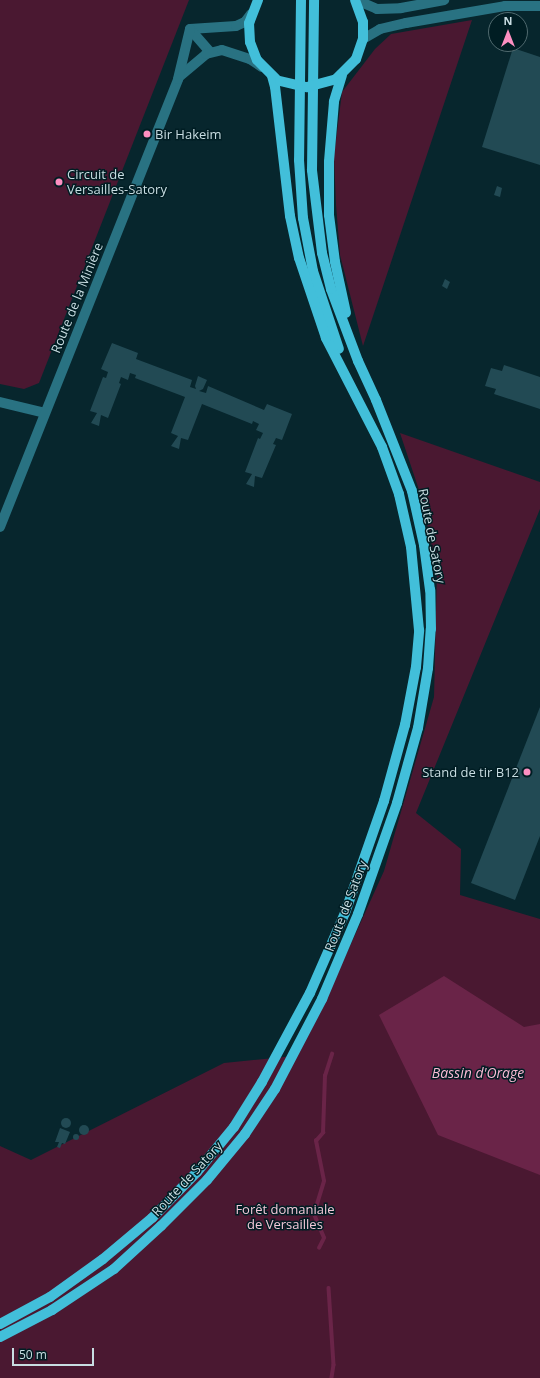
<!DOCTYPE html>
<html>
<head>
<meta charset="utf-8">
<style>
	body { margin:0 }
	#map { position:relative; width:540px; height:1378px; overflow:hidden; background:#07262d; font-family:"Open Sans",sans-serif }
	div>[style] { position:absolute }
	.green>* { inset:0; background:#4a1831 }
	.water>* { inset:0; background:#6a2448 }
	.stream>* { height:3.5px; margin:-1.75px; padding:0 1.75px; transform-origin:1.75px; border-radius:1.75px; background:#6a2448 }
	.building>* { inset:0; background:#224a54 }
	.round { border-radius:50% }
	.minor>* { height:10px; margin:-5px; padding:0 5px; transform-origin:5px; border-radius:5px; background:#297282 }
	.major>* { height:10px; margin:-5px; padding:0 5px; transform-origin:5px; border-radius:5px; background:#42bfda }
	.major-bridge>* { height:10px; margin:-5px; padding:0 5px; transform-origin:5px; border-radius:5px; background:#42bfda }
	.dots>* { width:11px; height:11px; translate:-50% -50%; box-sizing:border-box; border:2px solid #001d23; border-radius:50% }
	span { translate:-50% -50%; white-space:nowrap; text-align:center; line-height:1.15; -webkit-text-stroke:3px #001d23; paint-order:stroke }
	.poi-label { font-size:13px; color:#c8dde2 }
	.left { translate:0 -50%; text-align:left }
	.right { translate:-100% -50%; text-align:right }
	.street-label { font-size:13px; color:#c8dde2 }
	.park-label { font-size:13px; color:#f3c7d8 }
	.water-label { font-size:14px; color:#fbbad5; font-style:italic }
	.north { position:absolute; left:488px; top:12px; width:40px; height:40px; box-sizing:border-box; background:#001d23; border:1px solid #506a6f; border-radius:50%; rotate:0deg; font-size:11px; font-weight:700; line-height:16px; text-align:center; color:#c8dde2 }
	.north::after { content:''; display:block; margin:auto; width:14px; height:18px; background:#fc8fc1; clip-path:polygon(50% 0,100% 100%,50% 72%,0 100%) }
	.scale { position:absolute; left:12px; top:1348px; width:82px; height:18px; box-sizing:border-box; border:2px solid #c8dde2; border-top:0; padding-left:5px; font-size:12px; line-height:14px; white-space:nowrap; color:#c8dde2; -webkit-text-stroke:3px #001d23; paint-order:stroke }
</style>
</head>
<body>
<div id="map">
	<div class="green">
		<div style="clip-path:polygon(0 0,189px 0,39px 383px,24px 389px,0 384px)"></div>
		<div style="clip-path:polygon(472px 20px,363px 346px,340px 255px,336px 205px,334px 156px,342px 92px,375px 49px,391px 34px)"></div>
		<div style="clip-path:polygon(400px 433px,540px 482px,540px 509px,416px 813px,461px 849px,460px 895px,540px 919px,540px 1378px,0 1378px,0 1146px,31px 1160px,224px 1063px,294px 1056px,345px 957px,384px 871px,434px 697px,437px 570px,421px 496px)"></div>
	</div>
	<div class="water">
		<div style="clip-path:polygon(444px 976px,524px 1027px,540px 1024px,540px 1175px,438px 1135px,379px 1015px)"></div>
	</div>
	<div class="stream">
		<div style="left:319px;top:1248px;width:11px;rotate:-63deg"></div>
		<div style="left:324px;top:1238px;width:26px;rotate:-113deg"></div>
		<div style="left:314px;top:1214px;width:34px;rotate:-73deg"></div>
		<div style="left:324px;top:1181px;width:41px;rotate:-101.3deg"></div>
		<div style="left:316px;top:1141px;width:11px;rotate:-49deg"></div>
		<div style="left:323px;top:1133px;width:57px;rotate:-88deg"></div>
		<div style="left:325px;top:1076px;width:23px;rotate:-72deg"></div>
		<div style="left:329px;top:1288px;width:77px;rotate:86.3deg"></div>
		<div style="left:334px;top:1365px;width:13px;rotate:99deg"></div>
	</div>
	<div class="building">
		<div style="clip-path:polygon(513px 48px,540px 57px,540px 165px,482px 147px)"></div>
		<div style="clip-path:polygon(497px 186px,502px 188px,500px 197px,494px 195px)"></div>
		<div style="clip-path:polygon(445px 279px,450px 282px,447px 289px,442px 286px)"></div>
		<div style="clip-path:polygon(112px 343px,138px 353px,136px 359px,192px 380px,190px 387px,196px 389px,195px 386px,198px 376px,207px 380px,203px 389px,199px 391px,206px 393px,208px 386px,264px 410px,267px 404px,292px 414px,282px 440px,276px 438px,273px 444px,276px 445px,262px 478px,255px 476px,254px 487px,246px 484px,252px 474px,245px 472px,258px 438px,260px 439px,263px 433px,256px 430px,259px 424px,253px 421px,252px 424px,202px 404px,188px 440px,181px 438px,179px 449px,171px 446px,178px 436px,171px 433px,185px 397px,135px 378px,136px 375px,130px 373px,128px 380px,121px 377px,119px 383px,121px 384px,108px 418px,101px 415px,99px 426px,91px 423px,97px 413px,90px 411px,103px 377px,106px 378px,108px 372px,101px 369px)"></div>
		<div style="clip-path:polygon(504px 365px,540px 377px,540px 409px,494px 394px,496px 389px,485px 386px,491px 368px,502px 371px)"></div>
		<div style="clip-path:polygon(540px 707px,540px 836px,515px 900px,471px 883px)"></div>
		<div class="round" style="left:61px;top:1118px;width:10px;height:10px"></div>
		<div class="round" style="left:79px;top:1125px;width:10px;height:10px"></div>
		<div style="clip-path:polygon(60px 1128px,70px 1132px,65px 1144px,62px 1143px,60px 1148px,57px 1147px,59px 1142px,55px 1142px)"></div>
		<div class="round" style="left:73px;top:1134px;width:6px;height:6px"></div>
	</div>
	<div class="minor">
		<div style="left:356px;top:0;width:23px;rotate:23deg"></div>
		<div style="left:377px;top:9px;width:24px;rotate:-2deg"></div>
		<div style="left:401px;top:8px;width:44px;rotate:-10.5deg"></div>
		<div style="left:190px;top:29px;width:46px;rotate:-3.7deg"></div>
		<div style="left:236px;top:26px;width:10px;rotate:-24deg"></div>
		<div style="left:245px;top:22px;width:10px;rotate:-53deg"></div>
		<div style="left:190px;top:29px;width:30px;rotate:49deg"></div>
		<div style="left:363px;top:39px;width:20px;rotate:-30deg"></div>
		<div style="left:380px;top:29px;width:27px;rotate:-13deg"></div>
		<div style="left:406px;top:23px;width:100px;rotate:-9.7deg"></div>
		<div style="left:505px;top:6px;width:35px"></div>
		<div style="left:179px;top:77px;width:35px;rotate:-40deg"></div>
		<div style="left:206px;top:54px;width:16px;rotate:-14deg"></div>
		<div style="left:222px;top:50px;width:29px;rotate:18deg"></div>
		<div style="left:250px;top:59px;width:14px;rotate:34deg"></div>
		<div style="left:0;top:402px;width:46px;rotate:13.7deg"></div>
		<div style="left:0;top:527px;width:482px;rotate:-68.3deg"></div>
		<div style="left:178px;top:79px;width:51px;rotate:-76.5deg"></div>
	</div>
	<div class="major">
		<div style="left:258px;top:0;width:25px;rotate:111deg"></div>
		<div style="left:249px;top:23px;width:19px;rotate:87deg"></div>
		<div style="left:250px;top:42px;width:19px;rotate:69deg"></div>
		<div style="left:257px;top:60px;width:27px;rotate:45deg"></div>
		<div style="left:301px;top:0;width:160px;rotate:90.7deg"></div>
		<div style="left:299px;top:160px;width:58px;rotate:86.1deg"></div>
		<div style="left:303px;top:218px;width:54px;rotate:79.3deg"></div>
		<div style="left:313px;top:271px;width:82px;rotate:71.6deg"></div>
		<div style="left:342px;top:75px;width:28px;rotate:107deg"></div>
		<div style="left:334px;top:102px;width:60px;rotate:94.8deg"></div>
		<div style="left:329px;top:162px;width:53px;rotate:90deg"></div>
		<div style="left:329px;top:215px;width:47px;rotate:82.7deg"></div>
		<div style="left:335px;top:262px;width:52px;rotate:77.8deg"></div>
		<div style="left:336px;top:79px;width:28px;rotate:-45deg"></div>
		<div style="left:356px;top:59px;width:21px;rotate:-71deg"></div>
		<div style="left:363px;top:39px;width:17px;rotate:-90deg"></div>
		<div style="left:363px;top:22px;width:23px;rotate:-110deg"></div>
		<div style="left:0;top:1324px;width:57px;rotate:-28.4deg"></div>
		<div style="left:50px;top:1297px;width:65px;rotate:-35.6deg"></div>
		<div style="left:103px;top:1259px;width:64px;rotate:-39.9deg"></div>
		<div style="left:152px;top:1218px;width:64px;rotate:-45.6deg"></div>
		<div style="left:197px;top:1172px;width:58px;rotate:-50.6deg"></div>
		<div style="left:234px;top:1127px;width:53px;rotate:-58.1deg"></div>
		<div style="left:262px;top:1082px;width:101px;rotate:-61.7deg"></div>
		<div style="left:310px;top:993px;width:87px;rotate:-66.4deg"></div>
		<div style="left:345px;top:913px;width:119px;rotate:-70.8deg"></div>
		<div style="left:384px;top:801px;width:79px;rotate:-74.6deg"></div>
		<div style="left:405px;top:725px;width:59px;rotate:-79.3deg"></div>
		<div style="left:416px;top:667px;width:37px;rotate:-85deg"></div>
		<div style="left:419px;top:630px;width:83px;rotate:-95.5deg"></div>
		<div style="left:411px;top:547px;width:54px;rotate:-102.8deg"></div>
		<div style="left:399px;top:494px;width:50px;rotate:-109.9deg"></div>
		<div style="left:382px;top:447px;width:123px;rotate:-117.2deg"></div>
		<div style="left:326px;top:338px;width:84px;rotate:-108.6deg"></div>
		<div style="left:299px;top:258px;width:43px;rotate:-102.1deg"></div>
		<div style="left:290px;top:216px;width:130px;rotate:-96.6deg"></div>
		<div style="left:275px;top:87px;width:11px;rotate:-105deg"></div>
		<div style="left:0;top:1337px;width:59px;rotate:-27.4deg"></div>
		<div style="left:52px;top:1310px;width:74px;rotate:-33.5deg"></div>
		<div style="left:114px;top:1269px;width:64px;rotate:-42.5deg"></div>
		<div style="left:161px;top:1226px;width:65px;rotate:-45deg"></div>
		<div style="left:207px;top:1180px;width:60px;rotate:-50.4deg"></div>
		<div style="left:245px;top:1134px;width:54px;rotate:-56.3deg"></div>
		<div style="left:275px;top:1089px;width:102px;rotate:-62.4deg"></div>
		<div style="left:322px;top:999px;width:92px;rotate:-67deg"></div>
		<div style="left:358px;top:914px;width:118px;rotate:-70.6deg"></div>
		<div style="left:397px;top:803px;width:78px;rotate:-74.4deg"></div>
		<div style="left:418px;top:728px;width:61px;rotate:-80.5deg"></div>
		<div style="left:428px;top:668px;width:39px;rotate:-86deg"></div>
		<div style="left:431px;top:629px;width:39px;rotate:-91deg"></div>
		<div style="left:430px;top:590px;width:45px;rotate:-97.6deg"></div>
		<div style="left:424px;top:545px;width:55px;rotate:-102.5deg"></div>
		<div style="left:412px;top:491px;width:98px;rotate:-111.6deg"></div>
		<div style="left:376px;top:400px;width:43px;rotate:-114.8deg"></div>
		<div style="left:358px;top:361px;width:77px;rotate:-110.6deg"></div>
		<div style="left:331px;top:289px;width:37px;rotate:-104deg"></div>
		<div style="left:322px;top:253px;width:84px;rotate:-96.9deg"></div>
		<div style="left:312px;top:170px;width:170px;rotate:-89.3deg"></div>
	</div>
	<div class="major-bridge">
		<div style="left:280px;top:81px;width:28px;rotate:13deg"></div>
		<div style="left:307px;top:87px;width:28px;rotate:-15deg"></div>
	</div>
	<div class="dots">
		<div style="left:147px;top:134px;background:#fc8fc1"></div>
		<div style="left:59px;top:182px;background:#fc8fc1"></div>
		<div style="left:527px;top:772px;background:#fc8fc1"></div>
	</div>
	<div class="poi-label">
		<span class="left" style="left:155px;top:134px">Bir Hakeim</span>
		<span class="left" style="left:67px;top:182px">Circuit de<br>Versailles-Satory</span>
		<span class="right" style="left:519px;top:772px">Stand de tir B12</span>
	</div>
	<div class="street-label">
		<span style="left:77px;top:298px;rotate:-68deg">Route de la Minière</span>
		<span style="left:432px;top:536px;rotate:79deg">Route de Satory</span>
		<span style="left:346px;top:906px;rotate:-69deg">Route de Satory</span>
		<span style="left:187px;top:1179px;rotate:-47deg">Route de Satory</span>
	</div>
	<div class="park-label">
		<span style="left:285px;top:1217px">Forêt domaniale<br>de Versailles</span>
	</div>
	<div class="water-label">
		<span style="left:478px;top:1073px">Bassin d'Orage</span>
	</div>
	<div class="north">N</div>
	<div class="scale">50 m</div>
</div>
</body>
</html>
